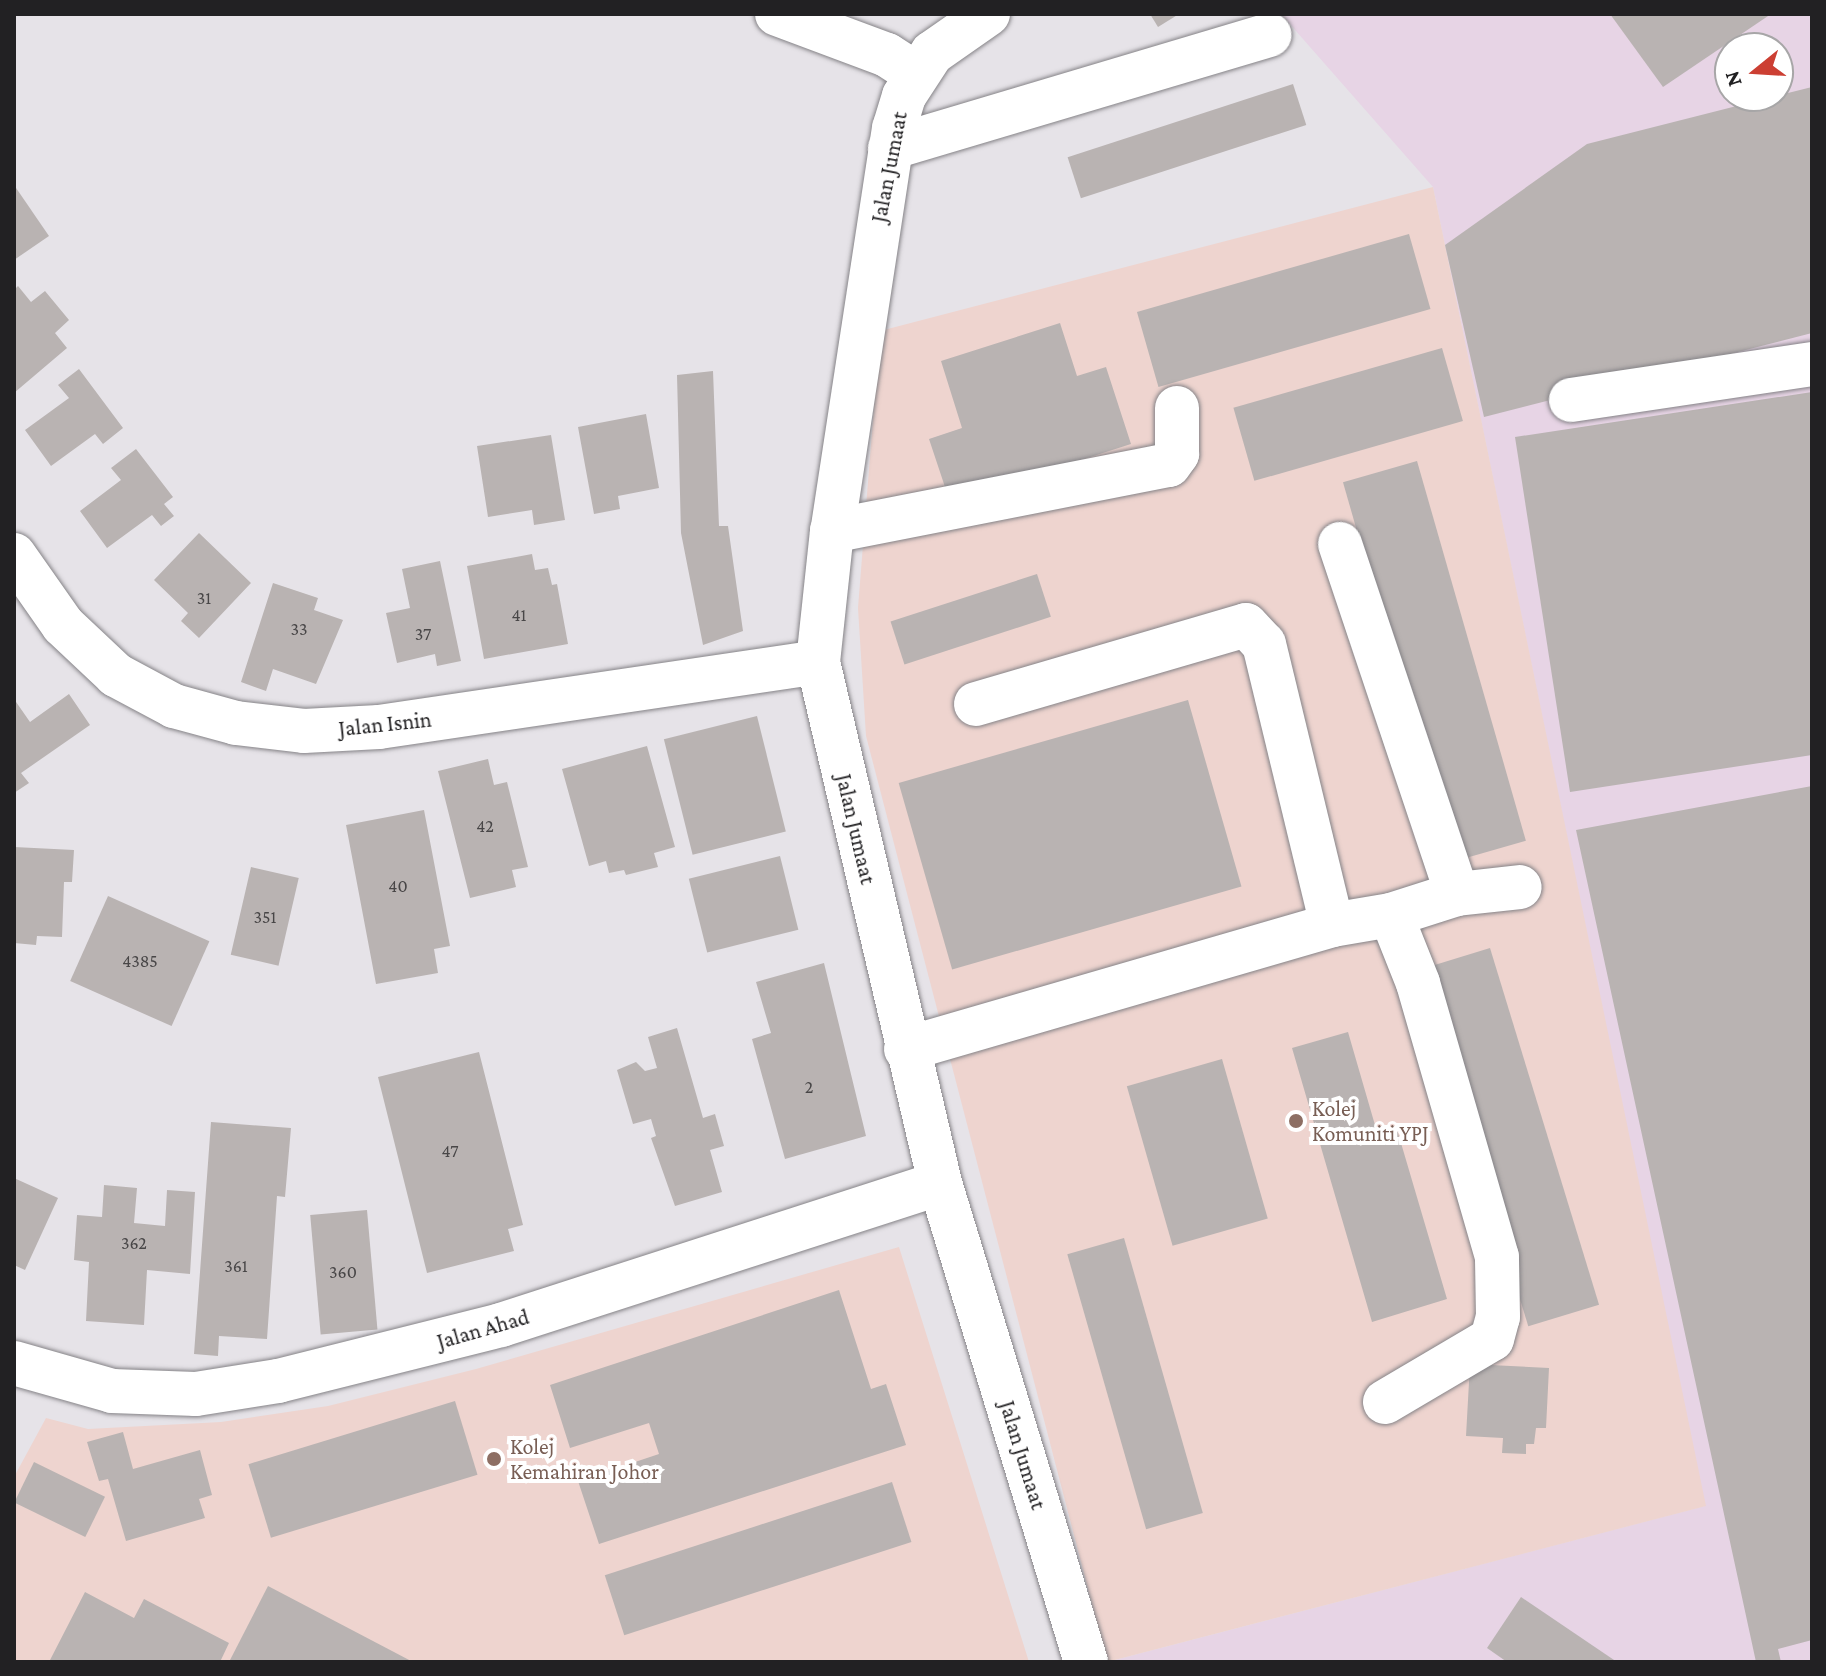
<!DOCTYPE html>
<html>
<head>
<meta charset="utf-8">
<style>
	body { margin:0 }
	#map { position:relative; width:1826px; height:1676px; overflow:hidden; background:#e6e3e8; font-family:"Crimson Pro",serif }
	div>[style] { position:absolute }
	.industrial>* { inset:0; background:#e7d4e5 }
	.education>* { inset:0; background:#eed4cf }
	.building>* { inset:0; background:#b9b3b2; transform-origin:0 0 }
	.roads { filter:drop-shadow(0 0 2px #858387) drop-shadow(0 0 2px #858387) }
	.minor>* { height:44px; margin:-22px; padding:0 22px; transform-origin:22px; border-radius:22px; background:#fff }
	.dots>* { width:22px; height:22px; translate:-50% -50%; box-sizing:border-box; border:4px solid #fff; border-radius:50% }
	span { translate:-50% -50%; white-space:nowrap; text-align:center; line-height:1.15; -webkit-text-stroke:8px #fff; paint-order:stroke }
	.number-label { font-size:18px; color:#484647 }
	.number-label span { -webkit-text-stroke-width:0 }
	.street-label { font-size:22px; color:#222123 }
	.education-label { font-size:22px; color:#785e54 }
	.left { translate:0 -50%; text-align:left }
	.frame { position:absolute; inset:0; border:16px solid #222123; pointer-events:none }
	.north { position:absolute; left:1714px; top:32px; width:80px; height:80px; box-sizing:border-box; background:#fff; border:2px solid #a7a6a7; border-radius:50%; rotate:252deg; font-size:22px; font-weight:700; line-height:32px; text-align:center; color:#222123 }
	.north::after { content:''; display:block; margin:auto; width:28px; height:36px; background:#cc3f33; clip-path:polygon(50% 0,100% 100%,50% 72%,0 100%) }
</style>
</head>
<body>
<div id="map">
	<div class="industrial">
		<div style="clip-path:polygon(evenodd,1281px 14px,1812px 14px,1812px 1662px,1107px 1662px,1705px 1506px,1433px 187px,1281px 14px,1730px 48px,1778px 48px,1778px 96px,1730px 96px,1730px 48px)"></div>
	</div>
	<div class="education">
		<div style="clip-path:polygon(1433px 187px,1706px 1506px,1107px 1662px,866px 736px,858px 608px,880px 331px)"></div>
		<div style="clip-path:polygon(899px 1247px,1029px 1662px,14px 1662px,14px 1477px,46px 1418px,88px 1429px,221px 1422px,328px 1406px,476px 1369px)"></div>
	</div>
	<div class="building">
		<div style="clip-path:polygon(1150px 14px,1179px 14px,1158px 27px)"></div>
		<div style="clip-path:polygon(1610px 14px,1771px 14px,1663px 87px)"></div>
		<div style="left:1293px;top:84px;width:43px;height:237px;rotate:72deg"></div>
		<div style="clip-path:polygon(1812px 87px,1812px 333px,1484px 417px,1445px 245px,1587px 144px)"></div>
		<div style="clip-path:polygon(14px 185px,49px 236px,14px 260px)"></div>
		<div style="left:1409px;top:234px;width:78px;height:283px;rotate:74deg"></div>
		<div style="clip-path:polygon(18px 286px,31px 302px,45px 291px,69px 320px,55px 333px,67px 348px,14px 393px,14px 290px)"></div>
		<div style="clip-path:polygon(1060px 323px,1077px 376px,1106px 367px,1131px 444px,950px 502px,929px 439px,962px 428px,941px 361px)"></div>
		<div style="left:1442px;top:348px;width:76px;height:217px;rotate:74deg"></div>
		<div style="clip-path:polygon(79px 369px,123px 428px,103px 444px,95px 434px,51px 466px,25px 430px,69px 398px,58px 385px)"></div>
		<div style="clip-path:polygon(713px 371px,719px 526px,728px 526px,743px 631px,703px 645px,681px 533px,677px 375px)"></div>
		<div style="clip-path:polygon(1812px 392px,1812px 755px,1570px 792px,1515px 437px)"></div>
		<div style="clip-path:polygon(646px 414px,659px 488px,618px 496px,620px 509px,594px 514px,578px 427px)"></div>
		<div style="clip-path:polygon(551px 435px,565px 520px,534px 525px,532px 510px,488px 517px,477px 446px)"></div>
		<div style="clip-path:polygon(136px 449px,173px 497px,164px 504px,174px 516px,161px 526px,152px 515px,107px 548px,80px 511px,121px 480px,111px 468px)"></div>
		<div style="left:1417px;top:461px;width:395px;height:77px;rotate:74deg"></div>
		<div style="clip-path:polygon(199px 533px,251px 583px,199px 638px,181px 621px,188px 613px,154px 580px)"></div>
		<div style="clip-path:polygon(532px 554px,535px 570px,548px 568px,552px 585px,557px 584px,568px 644px,484px 659px,467px 566px)"></div>
		<div style="clip-path:polygon(440px 561px,461px 661px,437px 666px,435px 654px,397px 663px,386px 613px,410px 608px,402px 569px)"></div>
		<div style="left:1037px;top:574px;width:45px;height:154px;rotate:72deg"></div>
		<div style="clip-path:polygon(273px 583px,318px 598px,314px 610px,343px 620px,316px 684px,273px 669px,266px 691px,241px 682px)"></div>
		<div style="clip-path:polygon(69px 694px,90px 725px,21px 773px,29px 783px,14px 793px,14px 699px,30px 722px)"></div>
		<div style="left:1188px;top:700px;width:194px;height:301px;rotate:74deg"></div>
		<div style="left:757px;top:716px;width:119px;height:96px;rotate:76deg"></div>
		<div style="clip-path:polygon(647px 746px,675px 847px,654px 853px,658px 867px,626px 875px,624px 870px,609px 873px,606px 861px,589px 866px,562px 769px)"></div>
		<div style="clip-path:polygon(488px 759px,494px 785px,507px 782px,528px 867px,512px 870px,516px 887px,470px 898px,438px 771px)"></div>
		<div style="clip-path:polygon(1812px 786px,1812px 1640px,1778px 1649px,1781px 1662px,1756px 1662px,1576px 830px)"></div>
		<div style="clip-path:polygon(424px 810px,450px 946px,434px 949px,438px 973px,376px 984px,346px 825px)"></div>
		<div style="clip-path:polygon(14px 847px,74px 850px,72px 882px,64px 882px,62px 937px,37px 936px,36px 945px,14px 943px)"></div>
		<div style="left:780px;top:856px;width:76px;height:94px;rotate:76deg"></div>
		<div style="left:251px;top:867px;width:49px;height:90px;rotate:13deg"></div>
		<div style="left:108px;top:896px;width:111px;height:93px;rotate:24deg"></div>
		<div style="left:1490px;top:948px;width:373px;height:74px;rotate:73deg"></div>
		<div style="clip-path:polygon(824px 963px,866px 1136px,785px 1159px,752px 1039px,771px 1033px,756px 982px)"></div>
		<div style="clip-path:polygon(677px 1028px,703px 1118px,715px 1114px,724px 1146px,710px 1150px,722px 1192px,675px 1206px,651px 1138px,656px 1136px,651px 1119px,633px 1124px,617px 1070px,636px 1062px,645px 1071px,657px 1068px,648px 1037px)"></div>
		<div style="clip-path:polygon(1348px 1032px,1377px 1132px,1396px 1126px,1447px 1299px,1372px 1322px,1292px 1048px)"></div>
		<div style="clip-path:polygon(479px 1052px,523px 1225px,508px 1229px,514px 1251px,427px 1273px,378px 1077px)"></div>
		<div style="left:1222px;top:1059px;width:166px;height:99px;rotate:74deg"></div>
		<div style="clip-path:polygon(211px 1122px,291px 1128px,285px 1197px,277px 1196px,267px 1339px,219px 1336px,218px 1356px,194px 1354px)"></div>
		<div style="clip-path:polygon(14px 1178px,58px 1198px,25px 1270px,14px 1265px)"></div>
		<div style="clip-path:polygon(104px 1185px,137px 1188px,134px 1223px,165px 1226px,167px 1190px,195px 1192px,190px 1274px,147px 1270px,144px 1325px,86px 1321px,89px 1262px,74px 1260px,77px 1215px,102px 1217px)"></div>
		<div style="left:367px;top:1210px;width:120px;height:57px;rotate:85deg"></div>
		<div style="left:1124px;top:1238px;width:286px;height:59px;rotate:74deg"></div>
		<div style="clip-path:polygon(839px 1290px,871px 1389px,886px 1384px,906px 1445px,599px 1544px,578px 1481px,659px 1454px,649px 1423px,570px 1448px,550px 1385px)"></div>
		<div style="clip-path:polygon(1470px 1364px,1549px 1368px,1546px 1428px,1536px 1428px,1534px 1444px,1526px 1444px,1526px 1454px,1502px 1453px,1503px 1438px,1466px 1436px)"></div>
		<div style="left:455px;top:1401px;width:77px;height:216px;rotate:73deg"></div>
		<div style="clip-path:polygon(123px 1432px,133px 1469px,200px 1450px,212px 1495px,199px 1499px,205px 1518px,126px 1541px,108px 1479px,99px 1481px,87px 1442px)"></div>
		<div style="left:34px;top:1462px;width:79px;height:45px;rotate:26deg"></div>
		<div style="left:892px;top:1482px;width:63px;height:302px;rotate:72deg"></div>
		<div style="clip-path:polygon(268px 1586px,413px 1662px,229px 1662px)"></div>
		<div style="clip-path:polygon(85px 1592px,134px 1618px,144px 1599px,229px 1643px,220px 1662px,49px 1662px)"></div>
		<div style="clip-path:polygon(1521px 1597px,1617px 1662px,1507px 1662px,1487px 1648px)"></div>
	</div>
	<div class="roads">
		<div class="minor">
			<div style="left:777px;top:14px;width:117px;rotate:20.4deg"></div>
			<div style="left:887px;top:55px;width:35px;rotate:33deg"></div>
			<div style="left:988px;top:14px;width:68px;rotate:145.1deg"></div>
			<div style="left:932px;top:53px;width:51px;rotate:123.1deg"></div>
			<div style="left:904px;top:96px;width:34px;rotate:107deg"></div>
			<div style="left:894px;top:128px;width:408px;rotate:98.7deg"></div>
			<div style="left:832px;top:531px;width:132px;rotate:96.1deg"></div>
			<div style="left:818px;top:662px;width:535px;rotate:76.82deg"></div>
			<div style="left:940px;top:1183px;width:501px;rotate:73.05deg"></div>
			<div style="left:890px;top:148px;width:396px;rotate:-16.6deg"></div>
			<div style="left:1571px;top:400px;width:244px;rotate:-8.5deg"></div>
			<div style="left:832px;top:531px;width:343px;rotate:-11.1deg"></div>
			<div style="left:1169px;top:465px;width:14px;rotate:-54deg"></div>
			<div style="left:1177px;top:454px;width:46px;rotate:-90deg"></div>
			<div style="left:1340px;top:544px;width:369px;rotate:71.5deg"></div>
			<div style="left:14px;top:555px;width:85px;rotate:55deg"></div>
			<div style="left:63px;top:625px;width:73px;rotate:43.3deg"></div>
			<div style="left:116px;top:675px;width:66px;rotate:28.1deg"></div>
			<div style="left:174px;top:706px;width:64px;rotate:15.3deg"></div>
			<div style="left:236px;top:723px;width:68px;rotate:6.7deg"></div>
			<div style="left:304px;top:731px;width:75px;rotate:-3.1deg"></div>
			<div style="left:379px;top:727px;width:444px;rotate:-8.4deg"></div>
			<div style="left:976px;top:704px;width:281px;rotate:-16.3deg"></div>
			<div style="left:1246px;top:625px;width:26px;rotate:47deg"></div>
			<div style="left:1264px;top:644px;width:289px;rotate:76.4deg"></div>
			<div style="left:906px;top:1049px;width:444px;rotate:-16.2deg"></div>
			<div style="left:1332px;top:925px;width:60px;rotate:-9.6deg"></div>
			<div style="left:1391px;top:915px;width:69px;rotate:-17.7deg"></div>
			<div style="left:1457px;top:894px;width:63px;rotate:-6.3deg"></div>
			<div style="left:14px;top:1363px;width:102px;rotate:15.9deg"></div>
			<div style="left:112px;top:1391px;width:84px;rotate:2deg"></div>
			<div style="left:196px;top:1394px;width:83px;rotate:-9deg"></div>
			<div style="left:278px;top:1381px;width:230px;rotate:-14.1deg"></div>
			<div style="left:501px;top:1325px;width:461px;rotate:-17.9deg"></div>
			<div style="left:1385px;top:1402px;width:124px;rotate:-30.5deg"></div>
			<div style="left:1492px;top:1339px;width:23px;rotate:-75deg"></div>
			<div style="left:1498px;top:1317px;width:60px;rotate:-91deg"></div>
			<div style="left:1497px;top:1257px;width:285px;rotate:-106.1deg"></div>
			<div style="left:1418px;top:983px;width:73px;rotate:-111.7deg"></div>
		</div>
	</div>
	<div class="dots">
		<div style="left:1296px;top:1121px;background:#8d6e63"></div>
		<div style="left:494px;top:1459px;background:#8d6e63"></div>
	</div>
	<div class="number-label">
		<span style="left:204px;top:598px">31</span>
		<span style="left:519px;top:615px">41</span>
		<span style="left:299px;top:629px">33</span>
		<span style="left:423px;top:634px">37</span>
		<span style="left:485px;top:826px">42</span>
		<span style="left:398px;top:886px">40</span>
		<span style="left:265px;top:917px">351</span>
		<span style="left:140px;top:961px">4385</span>
		<span style="left:809px;top:1087px">2</span>
		<span style="left:450px;top:1151px">47</span>
		<span style="left:134px;top:1243px">362</span>
		<span style="left:236px;top:1266px">361</span>
		<span style="left:343px;top:1272px">360</span>
	</div>
	<div class="street-label">
		<span style="left:889px;top:167px;rotate:-79deg">Jalan Jumaat</span>
		<span style="left:385px;top:724px;rotate:-6deg">Jalan Isnin</span>
		<span style="left:856px;top:829px;rotate:77deg">Jalan Jumaat</span>
		<span style="left:483px;top:1329px;rotate:-16deg">Jalan Ahad</span>
		<span style="left:1023px;top:1455px;rotate:73deg">Jalan Jumaat</span>
	</div>
	<div class="education-label">
		<span class="left" style="left:1312px;top:1121px">Kolej<br>Komuniti YPJ</span>
		<span class="left" style="left:510px;top:1459px">Kolej<br>Kemahiran Johor</span>
	</div>
	<div class="frame"></div>
	<div class="north">N</div>
</div>
</body>
</html>
